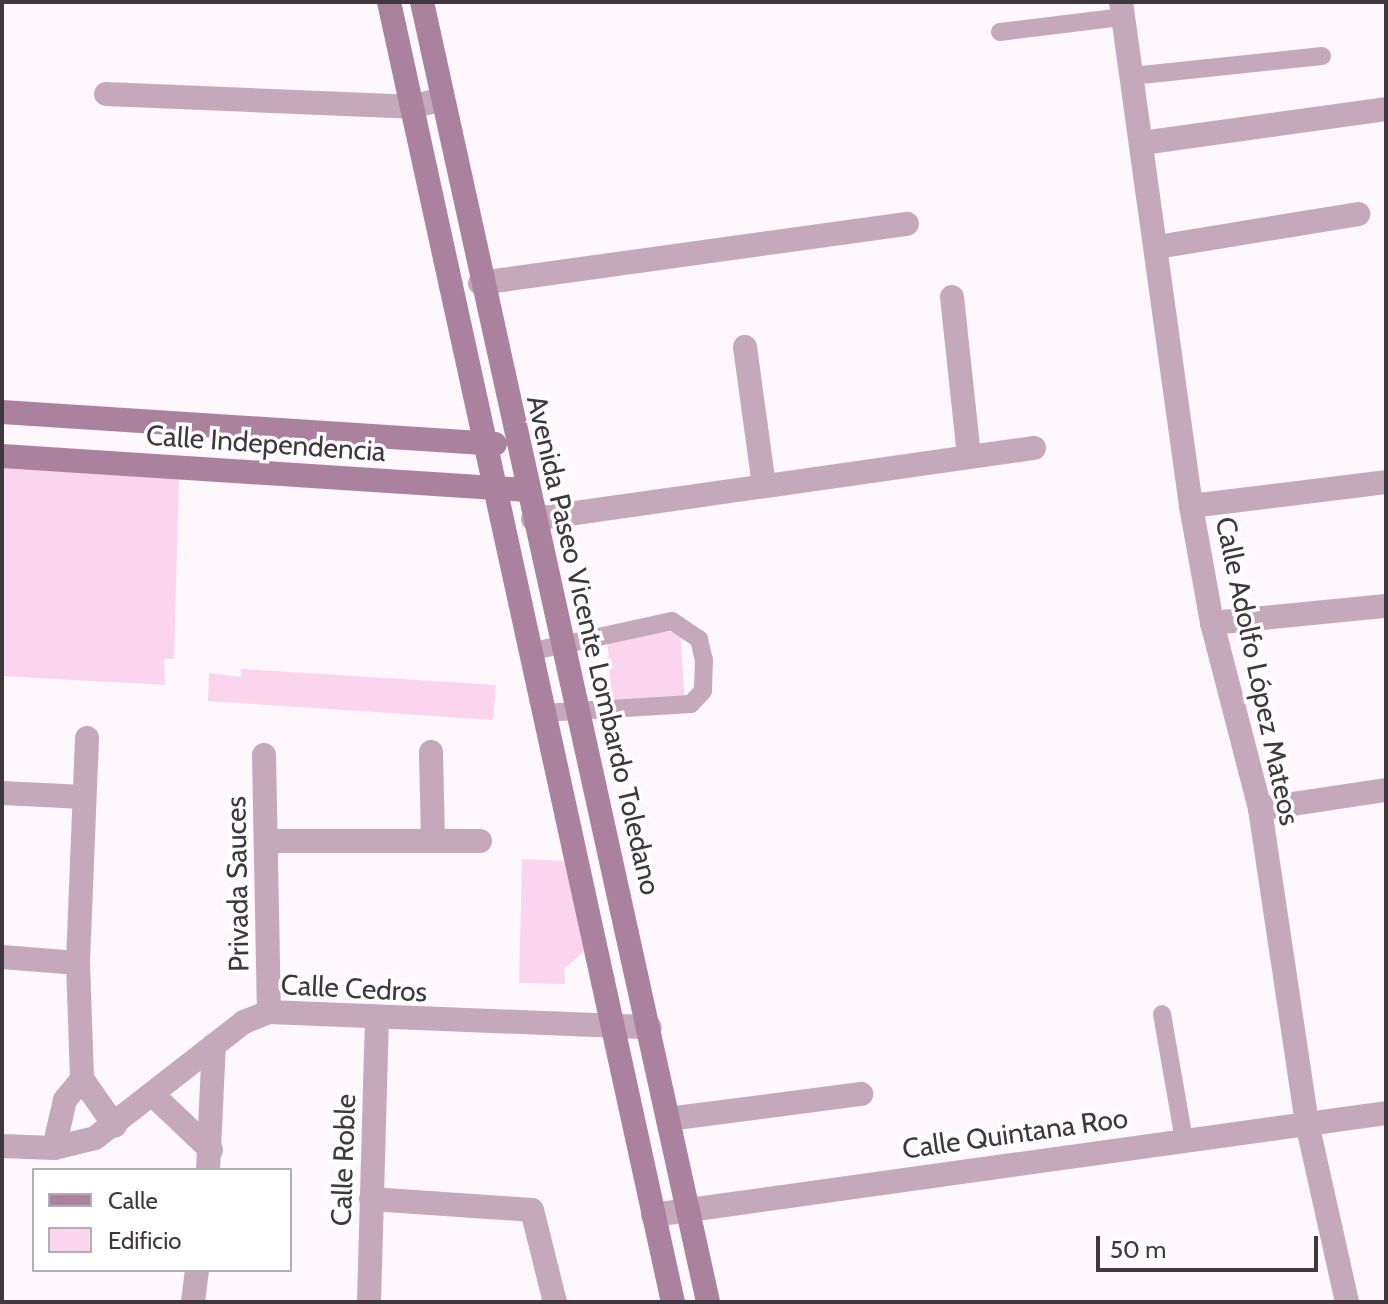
<!DOCTYPE html>
<html>
<head>
<meta charset="utf-8">
<style>
	body { margin:0 }
	#map { position:relative; width:1388px; height:1304px; overflow:hidden; background:#fef7fb; font-family:Cabin,sans-serif }
	div>[style] { position:absolute }
	.building>* { inset:0; background:#fbd5ee; transform-origin:0 0 }
	.lane>* { height:18px; margin:-9px; padding:0 9px; transform-origin:9px; border-radius:9px; background:#c5a9bb }
	.street>* { height:24px; margin:-12px; padding:0 12px; transform-origin:12px; border-radius:12px; background:#c5a9bb }
	.secondary>* { height:24px; margin:-12px; padding:0 12px; transform-origin:12px; border-radius:12px; background:#aa829d }
	span { translate:-50% -50%; white-space:nowrap; text-align:center; line-height:1.15; -webkit-text-stroke:7px #fff; paint-order:stroke }
	.street-label { font-size:28px; color:#3e373b }
	.frame { position:absolute; inset:0; border:4px solid #3e373b; pointer-events:none }
	.legend { position:absolute; left:32px; top:1168px; width:260px; height:104px; box-sizing:border-box; background:#fff; border:2px solid #b2afb1; margin:0; padding:10px 14px; list-style:none; font-size:24px; color:#3e373b }
	.legend li { display:flex; align-items:center; gap:16px; height:40px }
	.legend b { width:40px; border:2px solid #b2afb1 }
	.scale { position:absolute; left:1096px; top:1236px; width:222px; height:36px; box-sizing:border-box; border:4px solid #3e373b; border-top:0; padding-left:10px; font-size:24px; line-height:28px; white-space:nowrap; color:#3e373b; -webkit-text-stroke:6px #fff; paint-order:stroke }
</style>
</head>
<body>
<div id="map">
	<div class="building">
		<div style="clip-path:polygon(2px 464px,179px 475px,174px 659px,164px 659px,165px 685px,2px 676px)"></div>
		<div style="left:680px;top:631px;width:66px;height:73px;rotate:86deg"></div>
		<div style="clip-path:polygon(241px 669px,496px 685px,493px 720px,208px 701px,209px 673px,241px 677px)"></div>
		<div style="clip-path:polygon(522px 859px,567px 861px,585px 951px,564px 969px,565px 984px,519px 983px)"></div>
	</div>
	<div class="lane">
		<div style="left:1000px;top:32px;width:124px;rotate:-7deg"></div>
		<div style="left:1132px;top:76px;width:191px;rotate:-6deg"></div>
		<div style="left:529px;top:652px;width:146px;rotate:-12.2deg"></div>
		<div style="left:672px;top:621px;width:32px;rotate:34deg"></div>
		<div style="left:699px;top:639px;width:22px;rotate:77deg"></div>
		<div style="left:704px;top:660px;width:31px;rotate:92deg"></div>
		<div style="left:703px;top:691px;width:18px;rotate:133deg"></div>
		<div style="left:691px;top:704px;width:148px;rotate:176.5deg"></div>
		<div style="left:1162px;top:1014px;width:128px;rotate:80.1deg"></div>
	</div>
	<div class="street">
		<div style="left:1121px;top:2px;width:509px;rotate:82.09deg"></div>
		<div style="left:1191px;top:506px;width:119px;rotate:79.8deg"></div>
		<div style="left:1212px;top:623px;width:192px;rotate:75.5deg"></div>
		<div style="left:1260px;top:809px;width:317px;rotate:81.5deg"></div>
		<div style="left:1307px;top:1123px;width:183px;rotate:77.4deg"></div>
		<div style="left:106px;top:94px;width:305px;rotate:2.4deg"></div>
		<div style="left:411px;top:107px;width:32px;rotate:-14deg"></div>
		<div style="left:1142px;top:143px;width:246px;rotate:-7.9deg"></div>
		<div style="left:1157px;top:247px;width:204px;rotate:-9.3deg"></div>
		<div style="left:480px;top:283px;width:431px;rotate:-7.9deg"></div>
		<div style="left:952px;top:297px;width:161px;rotate:83.9deg"></div>
		<div style="left:745px;top:347px;width:140px;rotate:82.2deg"></div>
		<div style="left:1191px;top:506px;width:196px;rotate:-7deg"></div>
		<div style="left:533px;top:519px;width:506px;rotate:-8.07deg"></div>
		<div style="left:1212px;top:623px;width:175px;rotate:-5.6deg"></div>
		<div style="left:87px;top:738px;width:225px;rotate:92.3deg"></div>
		<div style="left:78px;top:963px;width:116px;rotate:88deg"></div>
		<div style="left:82px;top:1079px;width:57px;rotate:54.9deg"></div>
		<div style="left:431px;top:752px;width:89px;rotate:88.7deg"></div>
		<div style="left:264px;top:755px;width:257px;rotate:88.9deg"></div>
		<div style="left:2px;top:793px;width:82px;rotate:2.8deg"></div>
		<div style="left:1260px;top:809px;width:127px;rotate:-8.6deg"></div>
		<div style="left:267px;top:841px;width:213px"></div>
		<div style="left:2px;top:957px;width:76px;rotate:4.5deg"></div>
		<div style="left:153px;top:1095px;width:80px;rotate:43.5deg"></div>
		<div style="left:668px;top:1119px;width:195px;rotate:-7.4deg"></div>
		<div style="left:2px;top:1146px;width:52px;rotate:2.2deg"></div>
		<div style="left:54px;top:1148px;width:42px;rotate:-13.7deg"></div>
		<div style="left:95px;top:1138px;width:189px;rotate:-37.9deg"></div>
		<div style="left:244px;top:1022px;width:27px;rotate:-22deg"></div>
		<div style="left:269px;top:1012px;width:381px;rotate:2.3deg"></div>
		<div style="left:54px;top:1148px;width:49px;rotate:-77.1deg"></div>
		<div style="left:65px;top:1100px;width:27px;rotate:-51deg"></div>
		<div style="left:208px;top:1170px;width:125px;rotate:-87.3deg"></div>
		<div style="left:371px;top:1199px;width:161px;rotate:3.9deg"></div>
		<div style="left:532px;top:1210px;width:95px;rotate:76deg"></div>
		<div style="left:653px;top:1215px;width:740px;rotate:-7.92deg"></div>
		<div style="left:193px;top:1302px;width:32px;rotate:-83deg"></div>
		<div style="left:369px;top:1302px;width:281px;rotate:-88.4deg"></div>
	</div>
	<div class="secondary">
		<div style="left:389px;top:2px;width:1331px;rotate:77.68deg"></div>
		<div style="left:422px;top:2px;width:1331px;rotate:77.59deg"></div>
		<div style="left:2px;top:412px;width:494px;rotate:3.7deg"></div>
		<div style="left:2px;top:456px;width:526px;rotate:3.71deg"></div>
	</div>
	<div class="street-label">
		<span style="left:266px;top:443px;rotate:4deg">Calle Independencia</span>
		<span style="left:594px;top:645px;rotate:77deg">Avenida Paseo Vicente Lombardo Toledano</span>
		<span style="left:1258px;top:671px;rotate:78deg">Calle Adolfo López Mateos</span>
		<span style="left:237px;top:884px;rotate:-91deg">Privada Sauces</span>
		<span style="left:354px;top:988px;rotate:3deg">Calle Cedros</span>
		<span style="left:1015px;top:1133px;rotate:-8deg">Calle Quintana Roo</span>
		<span style="left:343px;top:1160px;rotate:-88deg">Calle Roble</span>
	</div>
	<div class="frame"></div>
	<ul class="legend">
	<li><b style="height:10px;background:#aa829d"></b>Calle</li>
	<li><b style="height:22px;background:#fbd5ee"></b>Edificio</li>
	</ul>
	<div class="scale">50 m</div>
</div>
</body>
</html>
